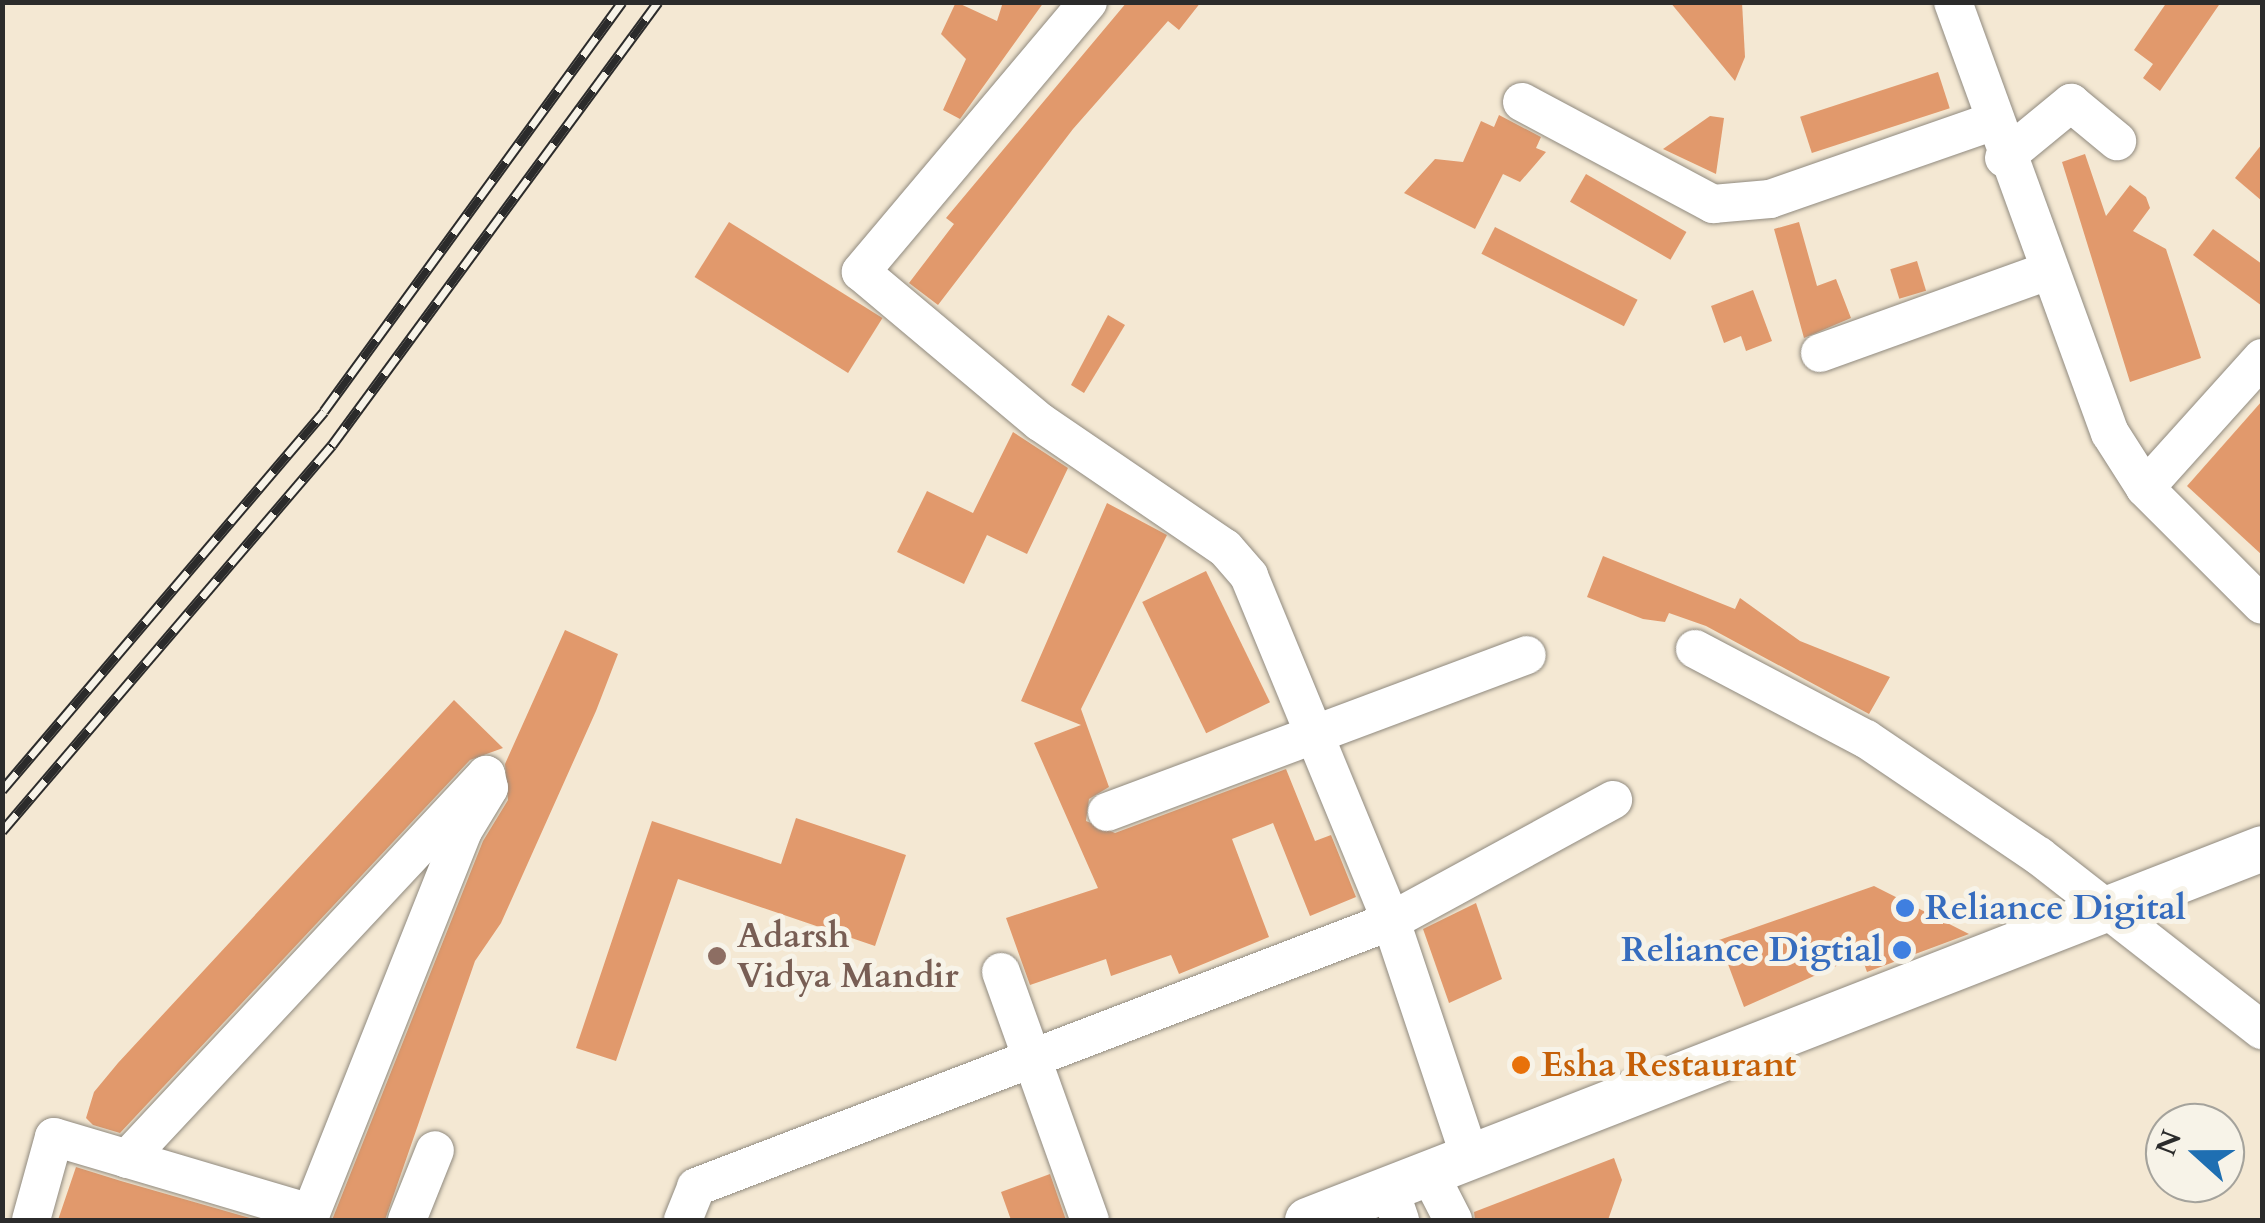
<!DOCTYPE html>
<html>
<head>
<meta charset="utf-8">
<style>
	body { margin:0 }
	#map { position:relative; width:2265px; height:1223px; overflow:hidden; background:#f4e8d3; font-family:Cardo,serif }
	div>[style] { position:absolute }
	.building>* { inset:0; background:#e1996c; transform-origin:0 0 }
	.roads { filter:drop-shadow(0 0 2px #908a7f) drop-shadow(0 0 2px #908a7f) }
	.minor>* { height:38px; margin:-19px; padding:0 19px; transform-origin:19px; border-radius:19px; background:#fff }
	.major>* { height:45px; margin:-22.5px; padding:0 22.5px; transform-origin:22.5px; border-radius:22.5px; background:#fff }
	.rail>* { height:11px; margin-top:-5.5px; transform-origin:0; background:repeating-linear-gradient(90deg,#f7f3e8 0 22px,#2b2b2b 0 44px); box-sizing:border-box; border-block:2px solid #2b2b2b }
	.dots>* { width:28px; height:28px; translate:-50% -50%; box-sizing:border-box; border:5px solid #f7f3e8; border-radius:50% }
	span { translate:-50% -50%; white-space:nowrap; text-align:center; line-height:1.15; -webkit-text-stroke:10px #f7f3e8; paint-order:stroke }
	.shop-label { font-size:35px; color:#366cbe; font-weight:700 }
	.left { translate:0 -50%; text-align:left }
	.right { translate:-100% -50%; text-align:right }
	.education-label { font-size:35px; color:#785e54; font-weight:700 }
	.food-label { font-size:35px; color:#c56008; font-weight:700 }
	.frame { position:absolute; inset:0; border:5px solid #2b2b2b; pointer-events:none }
	.north { position:absolute; left:2145px; top:1103px; width:100px; height:100px; box-sizing:border-box; background:#f7f3e8; border:2px solid #a5a39c; border-radius:50%; rotate:291deg; font-size:28px; font-weight:700; line-height:40px; text-align:center; color:#2b2b2b }
	.north::after { content:''; display:block; margin:auto; width:35px; height:45px; background:#1f6fb2; clip-path:polygon(50% 0,100% 100%,50% 72%,0 100%) }
</style>
</head>
<body>
<div id="map">
	<div class="building">
		<div style="clip-path:polygon(956px 2px,997px 21px,1003px 2px,1044px 2px,960px 119px,943px 110px,966px 59px,941px 34px)"></div>
		<div style="clip-path:polygon(1127px 2px,1201px 2px,1179px 30px,1168px 21px,1073px 129px,938px 305px,909px 283px,954px 224px,946px 218px)"></div>
		<div style="clip-path:polygon(1670px 2px,1742px 2px,1745px 57px,1735px 81px)"></div>
		<div style="clip-path:polygon(2167px 2px,2221px 2px,2160px 91px,2143px 78px,2153px 64px,2134px 50px)"></div>
		<div style="left:1938px;top:72px;width:38px;height:145px;rotate:72deg"></div>
		<div style="clip-path:polygon(1499px 115px,1541px 137px,1536px 148px,1546px 152px,1520px 182px,1503px 174px,1475px 229px,1404px 193px,1435px 159px,1463px 162px,1481px 121px,1494px 127px)"></div>
		<div style="clip-path:polygon(1710px 116px,1724px 118px,1716px 174px,1663px 149px)"></div>
		<div style="clip-path:polygon(2262px 144px,2262px 201px,2235px 178px)"></div>
		<div style="clip-path:polygon(2085px 154px,2106px 216px,2130px 185px,2146px 197px,2150px 208px,2133px 231px,2166px 249px,2201px 358px,2130px 382px,2062px 162px)"></div>
		<div style="left:1586px;top:174px;width:116px;height:32px;rotate:30deg"></div>
		<div style="left:729px;top:222px;width:181px;height:65px;rotate:32deg"></div>
		<div style="clip-path:polygon(1799px 222px,1817px 286px,1836px 279px,1851px 318px,1804px 338px,1774px 229px)"></div>
		<div style="left:1495px;top:227px;width:160px;height:30px;rotate:27deg"></div>
		<div style="clip-path:polygon(2213px 229px,2262px 264px,2262px 306px,2193px 255px)"></div>
		<div style="left:1917px;top:261px;width:31px;height:28px;rotate:73deg"></div>
		<div style="clip-path:polygon(1753px 290px,1772px 341px,1746px 351px,1741px 336px,1724px 343px,1711px 306px)"></div>
		<div style="clip-path:polygon(1108px 315px,1125px 325px,1084px 393px,1071px 385px)"></div>
		<div style="clip-path:polygon(2262px 401px,2262px 555px,2187px 486px)"></div>
		<div style="clip-path:polygon(1013px 432px,1068px 468px,1027px 554px,987px 535px,964px 584px,897px 552px,927px 491px,973px 513px)"></div>
		<div style="clip-path:polygon(1107px 503px,1167px 535px,1081px 709px,1109px 787px,1089px 799px,1086px 821px,1115px 833px,1286px 769px,1315px 841px,1331px 835px,1356px 897px,1310px 916px,1273px 823px,1232px 839px,1269px 937px,1179px 974px,1171px 955px,1111px 976px,1106px 959px,1030px 985px,1006px 918px,1098px 888px,1034px 743px,1081px 725px,1021px 701px)"></div>
		<div style="clip-path:polygon(1603px 556px,1735px 609px,1740px 598px,1800px 641px,1890px 677px,1869px 714px,1706px 626px,1669px 613px,1665px 622px,1643px 619px,1587px 597px)"></div>
		<div style="left:1206px;top:571px;width:146px;height:71px;rotate:64deg"></div>
		<div style="clip-path:polygon(565px 630px,618px 654px,596px 711px,501px 923px,475px 961px,385px 1220px,332px 1220px,483px 841px,508px 800px,505px 764px)"></div>
		<div style="clip-path:polygon(454px 700px,503px 748px,470px 760px,120px 1133px,93px 1125px,86px 1118px,94px 1092px,118px 1063px)"></div>
		<div style="clip-path:polygon(796px 818px,906px 855px,875px 946px,678px 879px,616px 1061px,576px 1048px,652px 821px,781px 864px)"></div>
		<div style="clip-path:polygon(1874px 886px,1969px 934px,1867px 972px,1861px 955px,1744px 1007px,1719px 940px)"></div>
		<div style="clip-path:polygon(1476px 903px,1502px 979px,1449px 1003px,1423px 929px)"></div>
		<div style="clip-path:polygon(1614px 1158px,1622px 1180px,1608px 1220px,1475px 1220px,1474px 1212px)"></div>
		<div style="clip-path:polygon(76px 1167px,121px 1181px,257px 1220px,58px 1220px)"></div>
		<div style="clip-path:polygon(1050px 1174px,1066px 1220px,1011px 1220px,1001px 1192px)"></div>
	</div>
	<div class="roads">
		<div class="minor">
			<div style="left:1088px;top:2px;width:353px;rotate:130.1deg"></div>
			<div style="left:861px;top:272px;width:234px;rotate:40deg"></div>
			<div style="left:1040px;top:422px;width:224px;rotate:34.3deg"></div>
			<div style="left:1225px;top:548px;width:37px;rotate:49deg"></div>
			<div style="left:1249px;top:576px;width:373px;rotate:67.6deg"></div>
			<div style="left:1391px;top:921px;width:249px;rotate:71.5deg"></div>
			<div style="left:1953px;top:2px;width:459px;rotate:70deg"></div>
			<div style="left:2110px;top:433px;width:65px;rotate:57.5deg"></div>
			<div style="left:2145px;top:488px;width:165px;rotate:45deg"></div>
			<div style="left:1522px;top:102px;width:217px;rotate:28.1deg"></div>
			<div style="left:1713px;top:204px;width:57px;rotate:-5deg"></div>
			<div style="left:1770px;top:199px;width:234px;rotate:-19.2deg"></div>
			<div style="left:2004px;top:158px;width:87px;rotate:-39.4deg"></div>
			<div style="left:2071px;top:103px;width:60px;rotate:39.6deg"></div>
			<div style="left:1820px;top:353px;width:239px;rotate:-19.8deg"></div>
			<div style="left:2145px;top:488px;width:175px;rotate:-48deg"></div>
			<div style="left:1695px;top:649px;width:193px;rotate:27.8deg"></div>
			<div style="left:1866px;top:739px;width:209px;rotate:34.1deg"></div>
			<div style="left:2039px;top:856px;width:283px;rotate:38deg"></div>
			<div style="left:1107px;top:812px;width:448px;rotate:-20.5deg"></div>
			<div style="left:1001px;top:972px;width:263px;rotate:70.3deg"></div>
			<div style="left:127px;top:1159px;width:526px;rotate:-46.93deg"></div>
			<div style="left:486px;top:775px;width:13px;rotate:77deg"></div>
			<div style="left:489px;top:788px;width:50px;rotate:121.2deg"></div>
			<div style="left:463px;top:831px;width:419px;rotate:111.7deg"></div>
			<div style="left:1429px;top:1173px;width:53px;rotate:62.9deg"></div>
			<div style="left:1389px;top:1188px;width:34px;rotate:71deg"></div>
			<div style="left:31px;top:1220px;width:86px;rotate:-74.5deg"></div>
			<div style="left:54px;top:1137px;width:268px;rotate:16.5deg"></div>
			<div style="left:407px;top:1220px;width:75px;rotate:-68.2deg"></div>
			<div style="left:683px;top:1220px;width:35px;rotate:-68deg"></div>
			<div style="left:696px;top:1187px;width:744px;rotate:-20.94deg"></div>
			<div style="left:1391px;top:921px;width:253px;rotate:-28.6deg"></div>
		</div>
		<div class="major">
			<div style="left:1307px;top:1220px;width:1025px;rotate:-21.28deg"></div>
		</div>
	</div>
	<div class="rail">
		<div style="left:2px;top:790px;width:497px;rotate:-49.6deg"></div>
		<div style="left:324px;top:411px;width:506px;rotate:-53.92deg"></div>
		<div style="left:2px;top:831px;width:508px;rotate:-49.47deg"></div>
		<div style="left:332px;top:445px;width:550px;rotate:-53.65deg"></div>
	</div>
	<div class="dots">
		<div style="left:1905px;top:908px;background:#3f7fe0"></div>
		<div style="left:1902px;top:950px;background:#3f7fe0"></div>
		<div style="left:717px;top:956px;background:#8d6e63"></div>
		<div style="left:1521px;top:1065px;background:#e8710a"></div>
	</div>
	<div class="shop-label">
		<span class="left" style="left:1925px;top:908px">Reliance Digital</span>
		<span class="right" style="left:1882px;top:950px">Reliance Digtial</span>
	</div>
	<div class="education-label">
		<span class="left" style="left:737px;top:956px">Adarsh<br>Vidya Mandir</span>
	</div>
	<div class="food-label">
		<span class="left" style="left:1541px;top:1065px">Esha Restaurant</span>
	</div>
	<div class="frame"></div>
	<div class="north">N</div>
</div>
</body>
</html>
